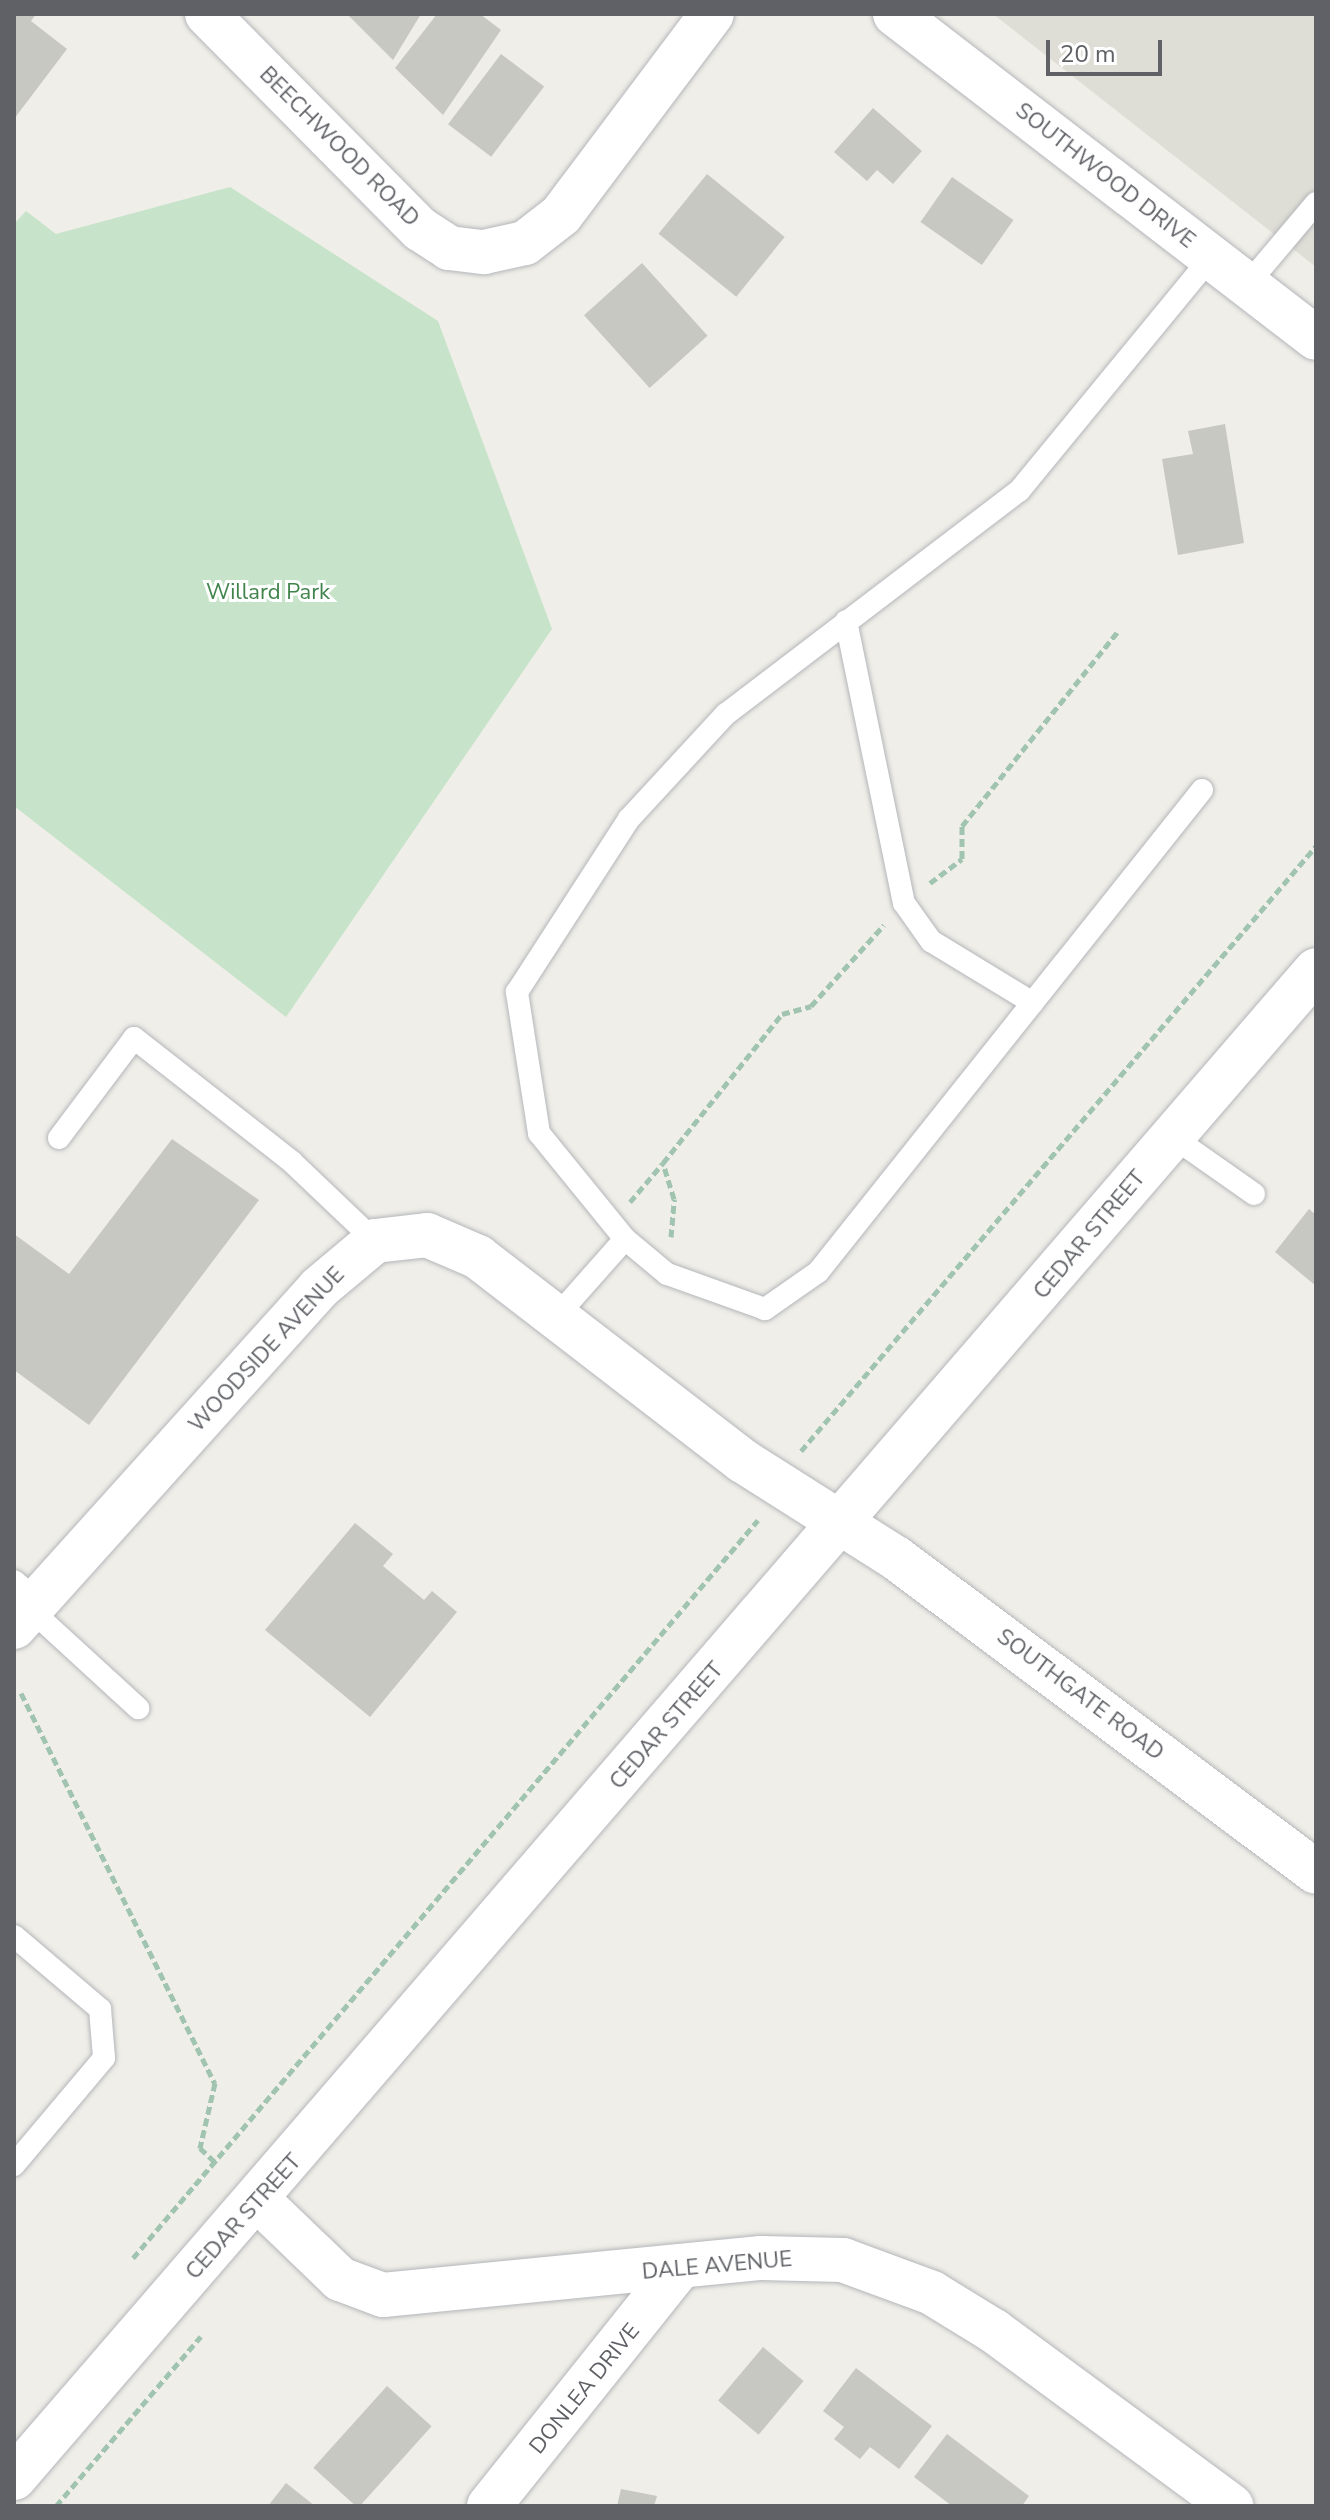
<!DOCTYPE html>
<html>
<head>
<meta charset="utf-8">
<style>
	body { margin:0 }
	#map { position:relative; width:1330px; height:2520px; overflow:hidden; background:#efeee8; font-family:"Nunito Sans",sans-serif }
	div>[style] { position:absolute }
	.education>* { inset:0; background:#dfded6 }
	.green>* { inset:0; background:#c7e4ca }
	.building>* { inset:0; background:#c8c8c2; transform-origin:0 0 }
	.path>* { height:5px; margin-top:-2.5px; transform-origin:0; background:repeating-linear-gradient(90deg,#a0c4af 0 8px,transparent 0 12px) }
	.roads { filter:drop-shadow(0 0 2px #b4b6ba) drop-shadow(0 0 2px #b4b6ba) }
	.lane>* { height:22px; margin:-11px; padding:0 11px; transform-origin:11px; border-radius:11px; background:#fff }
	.street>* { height:44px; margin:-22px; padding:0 22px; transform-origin:22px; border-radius:22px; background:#fff }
	.secondary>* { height:44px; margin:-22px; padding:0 22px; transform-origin:22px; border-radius:22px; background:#fff }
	span { translate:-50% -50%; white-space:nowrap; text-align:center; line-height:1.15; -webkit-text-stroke:6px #fff; paint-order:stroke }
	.street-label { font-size:22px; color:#5f6166 }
	.park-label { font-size:22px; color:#40844b }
	.frame { position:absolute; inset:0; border:16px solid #5f6166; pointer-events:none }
	.scale { position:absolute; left:1046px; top:40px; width:116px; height:36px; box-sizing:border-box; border:4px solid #5f6166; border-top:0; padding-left:10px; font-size:24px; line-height:28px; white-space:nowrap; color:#5f6166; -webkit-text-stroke:6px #fff; paint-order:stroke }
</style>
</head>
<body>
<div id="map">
	<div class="education">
		<div style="clip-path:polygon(993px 14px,1316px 14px,1316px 267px)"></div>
	</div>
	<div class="green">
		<div style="clip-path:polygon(230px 187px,438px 321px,552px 629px,286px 1017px,14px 806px,14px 224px,26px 211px,56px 234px)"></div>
	</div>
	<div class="building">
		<div style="clip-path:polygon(14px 14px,36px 14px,31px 21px,67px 49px,14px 119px)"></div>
		<div style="clip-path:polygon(347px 14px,421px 14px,393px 60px)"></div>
		<div style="clip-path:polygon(437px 14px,480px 14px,501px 30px,443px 115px,395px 68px)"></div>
		<div style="left:501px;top:54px;width:54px;height:88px;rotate:37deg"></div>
		<div style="clip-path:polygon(873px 108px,922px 151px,893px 184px,877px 170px,867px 181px,834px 152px)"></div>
		<div style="left:707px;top:174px;width:100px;height:77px;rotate:39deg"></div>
		<div style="left:952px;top:177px;width:75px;height:55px;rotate:35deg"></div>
		<div style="left:642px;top:263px;width:98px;height:78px;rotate:48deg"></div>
		<div style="clip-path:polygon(1225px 424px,1244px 543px,1178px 555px,1162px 459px,1193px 454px,1188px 431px)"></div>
		<div style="clip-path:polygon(172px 1139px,259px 1200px,89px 1425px,14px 1370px,14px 1234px,69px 1274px)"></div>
		<div style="clip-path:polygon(1309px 1209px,1316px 1215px,1316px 1286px,1275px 1252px)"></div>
		<div style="clip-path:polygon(355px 1523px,393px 1554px,383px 1566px,424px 1600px,432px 1591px,457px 1612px,370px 1717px,265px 1630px)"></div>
		<div style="left:763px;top:2347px;width:53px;height:70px;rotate:40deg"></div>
		<div style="clip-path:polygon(856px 2368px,932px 2426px,899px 2469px,870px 2447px,860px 2459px,834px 2439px,844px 2427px,823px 2411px)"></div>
		<div style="left:387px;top:2386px;width:60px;height:110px;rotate:42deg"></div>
		<div style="clip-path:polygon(947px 2434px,1029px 2496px,1022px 2506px,952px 2506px,914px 2477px)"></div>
		<div style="clip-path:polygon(286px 2483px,315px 2506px,268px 2506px)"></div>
		<div style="clip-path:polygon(621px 2489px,657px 2496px,654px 2506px,617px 2506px)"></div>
	</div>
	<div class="path">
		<div style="left:930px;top:883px;width:40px;rotate:-37deg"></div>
		<div style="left:962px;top:859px;width:33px;rotate:-90deg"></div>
		<div style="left:962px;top:826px;width:250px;rotate:-51.3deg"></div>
		<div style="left:630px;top:1202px;width:51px;rotate:-49.8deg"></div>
		<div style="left:671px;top:1237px;width:38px;rotate:-85deg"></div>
		<div style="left:674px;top:1199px;width:38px;rotate:-107deg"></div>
		<div style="left:663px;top:1163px;width:191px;rotate:-51.4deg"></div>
		<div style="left:782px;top:1014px;width:30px;rotate:-15deg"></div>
		<div style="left:811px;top:1006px;width:109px;rotate:-48deg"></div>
		<div style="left:801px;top:1451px;width:795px;rotate:-49.59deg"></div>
		<div style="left:21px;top:1693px;width:436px;rotate:63.6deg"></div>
		<div style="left:215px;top:2083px;width:67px;rotate:103deg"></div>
		<div style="left:200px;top:2148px;width:21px;rotate:43deg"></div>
		<div style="left:133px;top:2258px;width:967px;rotate:-49.74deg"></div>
		<div style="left:56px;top:2506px;width:223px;rotate:-49.5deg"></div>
	</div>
	<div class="roads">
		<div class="lane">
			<div style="left:1247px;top:285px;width:107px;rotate:-49.9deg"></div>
			<div style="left:846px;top:621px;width:288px;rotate:78.4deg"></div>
			<div style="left:904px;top:903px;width:47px;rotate:54.6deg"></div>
			<div style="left:931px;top:941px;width:119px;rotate:31.3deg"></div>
			<div style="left:1202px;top:790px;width:616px;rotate:128.54deg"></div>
			<div style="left:818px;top:1272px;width:65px;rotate:145.1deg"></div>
			<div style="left:765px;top:1309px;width:104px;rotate:-160.3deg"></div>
			<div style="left:667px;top:1274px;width:55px;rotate:-140.2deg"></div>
			<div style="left:625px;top:1239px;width:136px;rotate:-129.1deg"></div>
			<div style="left:539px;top:1133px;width:143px;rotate:-98.9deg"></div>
			<div style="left:517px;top:992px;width:206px;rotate:-57.1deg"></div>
			<div style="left:629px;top:819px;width:143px;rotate:-47.3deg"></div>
			<div style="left:726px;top:714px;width:368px;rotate:-37.3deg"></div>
			<div style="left:1019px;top:491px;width:303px;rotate:-50.6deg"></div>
			<div style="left:1173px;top:1137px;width:99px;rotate:35.1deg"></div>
			<div style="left:59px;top:1138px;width:125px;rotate:-53.1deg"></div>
			<div style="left:134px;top:1038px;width:201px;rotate:38.1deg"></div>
			<div style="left:292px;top:1162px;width:115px;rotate:43.6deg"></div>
			<div style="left:556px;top:1317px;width:104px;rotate:-48.5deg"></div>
			<div style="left:14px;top:1581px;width:31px;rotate:40deg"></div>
			<div style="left:30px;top:1609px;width:147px;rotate:42.5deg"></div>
			<div style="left:14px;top:1936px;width:113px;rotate:40.3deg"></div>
			<div style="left:100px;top:2009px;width:49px;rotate:85.3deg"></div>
			<div style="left:104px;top:2058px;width:140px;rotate:130.1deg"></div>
		</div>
		<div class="street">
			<div style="left:207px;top:14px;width:303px;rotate:45.3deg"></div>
			<div style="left:420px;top:229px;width:35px;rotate:33deg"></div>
			<div style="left:449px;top:248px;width:35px;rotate:7deg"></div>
			<div style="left:484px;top:252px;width:42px;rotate:-12.4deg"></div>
			<div style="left:525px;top:243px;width:46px;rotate:-37.9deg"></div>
			<div style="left:561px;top:215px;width:251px;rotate:-53.1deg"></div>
			<div style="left:895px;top:14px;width:531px;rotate:37.58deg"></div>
			<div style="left:14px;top:1627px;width:456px;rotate:-48deg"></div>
			<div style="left:319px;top:1288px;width:73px;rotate:-40deg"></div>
			<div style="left:375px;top:1241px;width:52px;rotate:-6.6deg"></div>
			<div style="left:427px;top:1235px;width:56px;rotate:23.3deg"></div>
			<div style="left:478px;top:1257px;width:334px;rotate:37.6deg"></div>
			<div style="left:743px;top:1461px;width:181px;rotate:32.4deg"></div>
			<div style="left:896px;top:1558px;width:524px;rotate:36.78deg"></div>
			<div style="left:260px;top:2202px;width:111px;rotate:43.9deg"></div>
			<div style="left:340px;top:2279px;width:46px;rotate:20.4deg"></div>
			<div style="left:383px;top:2295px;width:380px;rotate:-5.6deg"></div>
			<div style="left:761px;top:2258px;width:82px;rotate:1.4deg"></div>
			<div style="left:843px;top:2260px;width:95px;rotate:20.3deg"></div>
			<div style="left:932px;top:2293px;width:73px;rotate:31.5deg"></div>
			<div style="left:994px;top:2331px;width:295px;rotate:36.4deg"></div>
			<div style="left:489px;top:2506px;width:303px;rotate:-51.4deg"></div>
		</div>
		<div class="secondary">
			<div style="left:14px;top:2478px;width:1992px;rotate:-49.19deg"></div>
		</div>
	</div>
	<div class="street-label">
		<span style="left:339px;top:147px;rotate:45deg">BEECHWOOD ROAD</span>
		<span style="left:1105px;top:176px;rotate:38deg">SOUTHWOOD DRIVE</span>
		<span style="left:1090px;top:1235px;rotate:-50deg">CEDAR STREET</span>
		<span style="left:267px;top:1350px;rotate:-47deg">WOODSIDE AVENUE</span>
		<span style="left:1080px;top:1695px;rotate:37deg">SOUTHGATE ROAD</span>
		<span style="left:667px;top:1726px;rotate:-49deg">CEDAR STREET</span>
		<span style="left:244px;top:2217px;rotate:-48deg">CEDAR STREET</span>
		<span style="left:717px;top:2266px;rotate:-5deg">DALE AVENUE</span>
		<span style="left:585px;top:2389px;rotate:-51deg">DONLEA DRIVE</span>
	</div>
	<div class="park-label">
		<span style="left:268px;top:593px">Willard Park</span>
	</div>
	<div class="frame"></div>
	<div class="scale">20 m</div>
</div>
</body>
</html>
